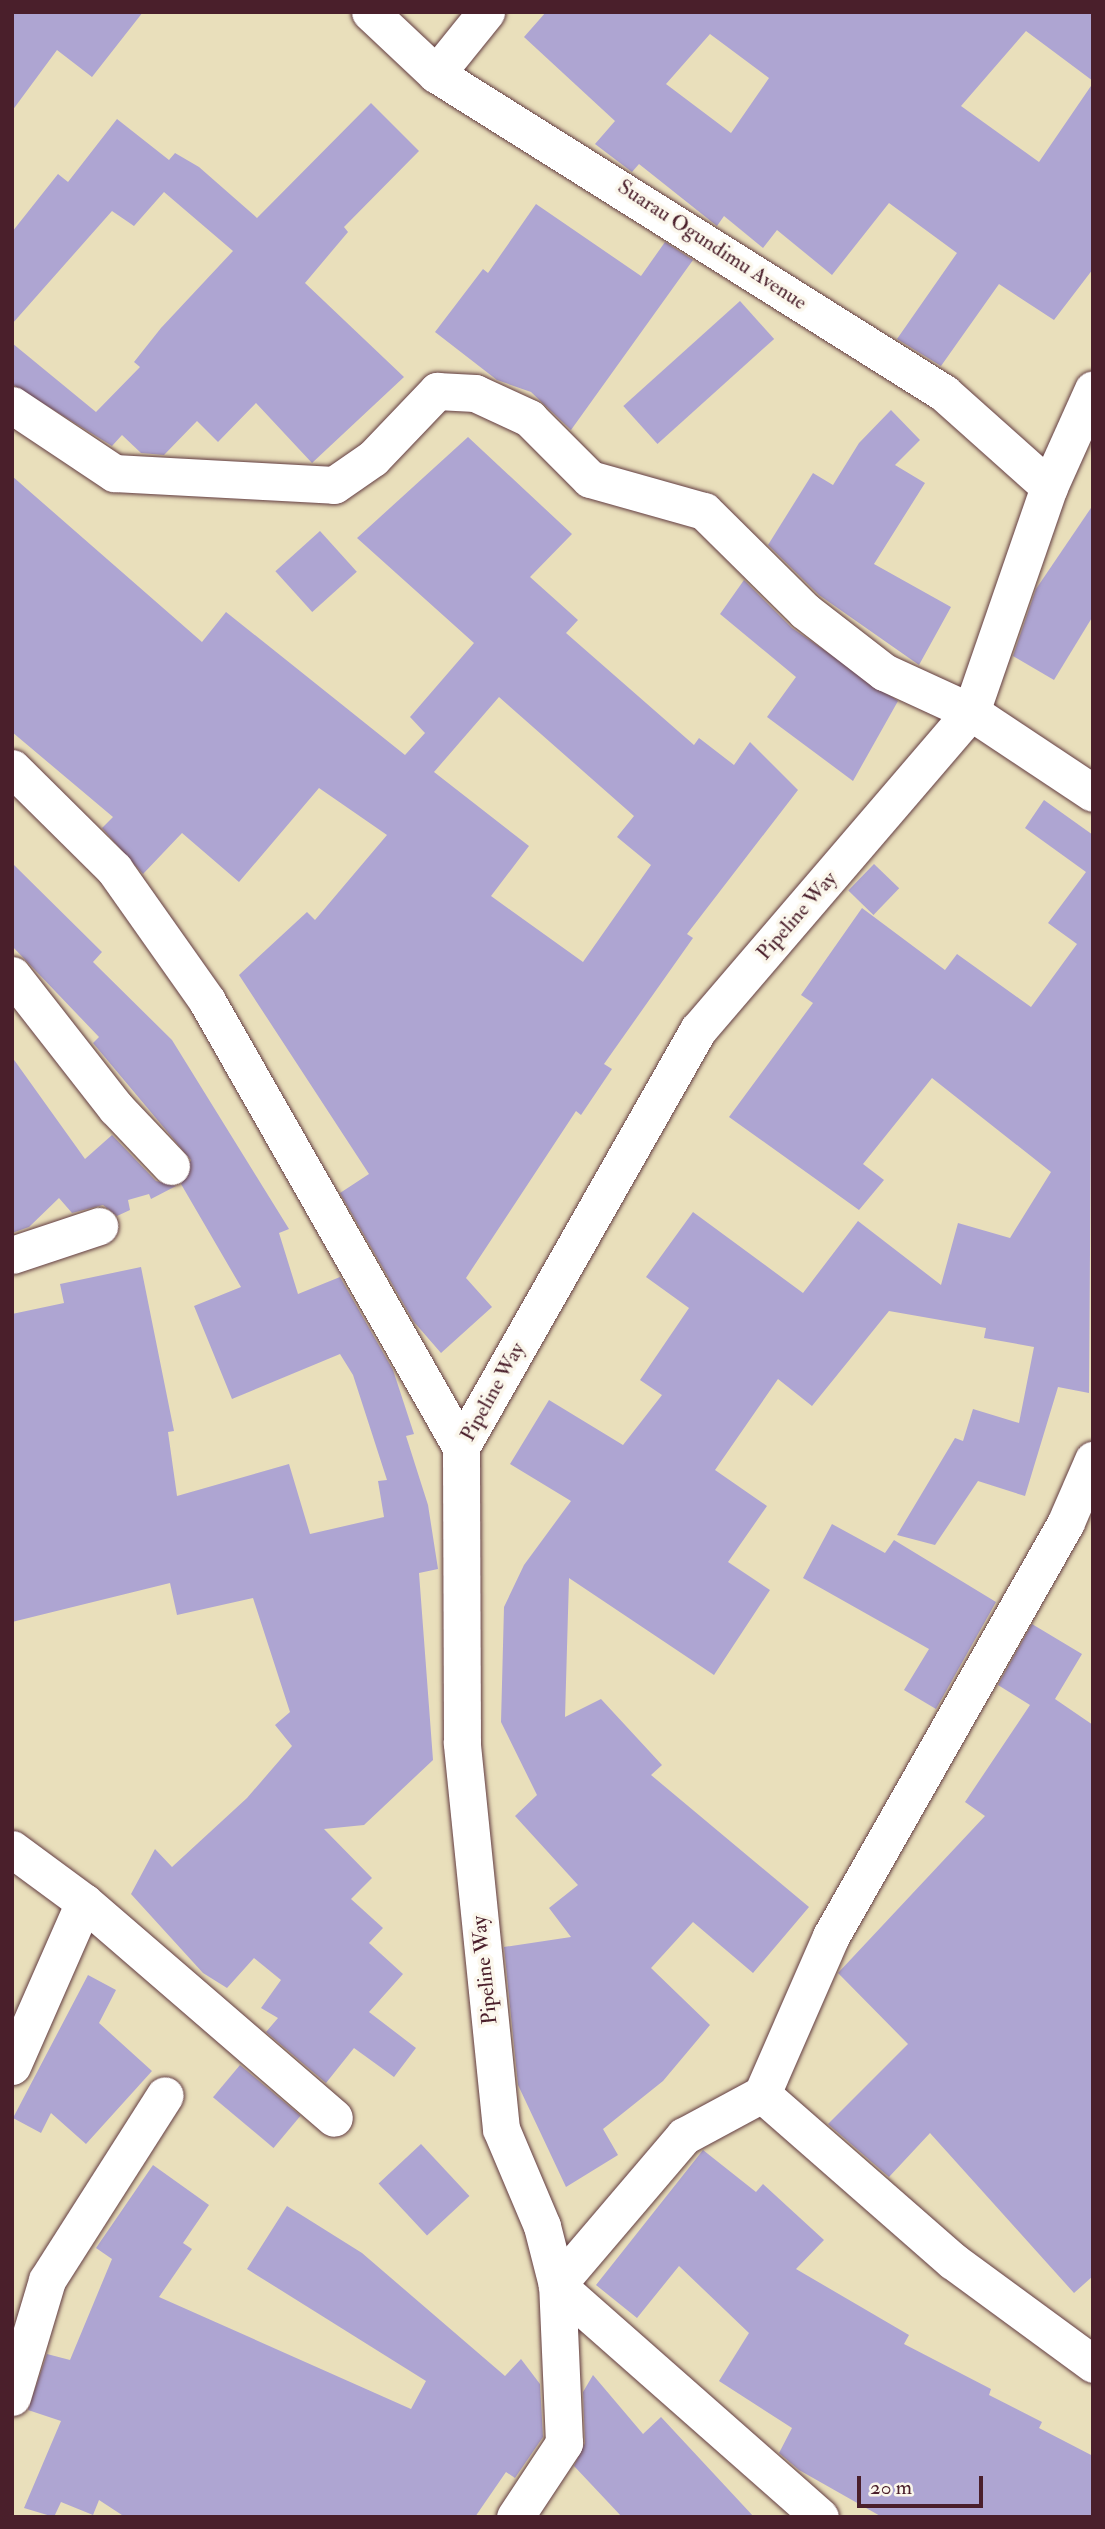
<!DOCTYPE html>
<html>
<head>
<meta charset="utf-8">
<style>
	body { margin:0 }
	#map { position:relative; width:1105px; height:2529px; overflow:hidden; background:#e9dfbb; font-family:"IM FELL Double Pica",serif }
	div>[style] { position:absolute }
	.building>* { inset:0; background:#aea5d2; transform-origin:0 0 }
	.roads { filter:drop-shadow(0 0 2px #623c41) drop-shadow(0 0 2px #623c41) }
	.street>* { height:37px; margin:-18.5px; padding:0 18.5px; transform-origin:18.5px; border-radius:18.5px; background:#fff }
	span { translate:-50% -50%; white-space:nowrap; text-align:center; line-height:1.15; -webkit-text-stroke:7px #fbf7ec; paint-order:stroke }
	.street-label { font-size:21px; color:#4a1f2b }
	.frame { position:absolute; inset:0; border:14px solid #4a1f2b; pointer-events:none }
	.scale { position:absolute; left:857px; top:2476px; width:126px; height:32px; box-sizing:border-box; border:4px solid #4a1f2b; border-top:0; padding-left:9px; font-size:21px; line-height:24px; white-space:nowrap; color:#4a1f2b; -webkit-text-stroke:5px #fbf7ec; paint-order:stroke }
</style>
</head>
<body>
<div id="map">
	<div class="building">
		<div style="clip-path:polygon(12px 12px,143px 12px,92px 77px,57px 50px,12px 111px)"></div>
		<div style="clip-path:polygon(evenodd,546px 12px,1093px 12px,1093px 81px,1026px 31px,961px 106px,1039px 162px,1093px 83px,1093px 269px,1054px 320px,999px 284px,941px 366px,897px 339px,957px 253px,889px 203px,832px 275px,777px 230px,763px 248px,724px 216px,717px 226px,639px 164px,632px 172px,595px 144px,615px 121px,524px 37px,546px 12px,710px 34px,769px 78px,731px 133px,666px 84px,710px 34px)"></div>
		<div style="clip-path:polygon(371px 103px,419px 151px,344px 227px,348px 232px,305px 283px,404px 377px,312px 463px,256px 403px,218px 442px,197px 421px,164px 455px,141px 453px,122px 435px,112px 446px,12px 384px,12px 343px,96px 412px,140px 367px,134px 362px,161px 328px,233px 251px,164px 192px,134px 226px,112px 211px,12px 324px,12px 232px,58px 174px,68px 182px,117px 119px,169px 160px,175px 153px,199px 167px,257px 218px)"></div>
		<div style="clip-path:polygon(536px 204px,641px 276px,665px 242px,693px 260px,571px 430px,531px 392px,497px 380px,435px 332px,483px 269px,488px 273px)"></div>
		<div style="left:740px;top:301px;width:51px;height:157px;rotate:48deg"></div>
		<div style="clip-path:polygon(891px 410px,920px 440px,895px 465px,925px 483px,874px 564px,951px 607px,919px 665px,819px 595px,768px 545px,813px 473px,833px 485px,859px 443px)"></div>
		<div style="clip-path:polygon(evenodd,468px 437px,572px 534px,530px 577px,578px 620px,566px 633px,694px 745px,699px 738px,734px 765px,750px 742px,798px 790px,687px 934px,693px 938px,604px 1064px,612px 1069px,581px 1115px,576px 1111px,466px 1278px,492px 1307px,441px 1353px,414px 1322px,340px 1193px,369px 1174px,239px 975px,307px 912px,315px 920px,387px 835px,319px 788px,239px 882px,182px 833px,143px 874px,102px 828px,113px 817px,12px 732px,12px 476px,202px 642px,226px 612px,405px 755px,425px 733px,410px 717px,474px 643px,357px 538px,468px 437px,499px 697px,634px 816px,617px 837px,651px 865px,583px 962px,491px 896px,529px 846px,434px 772px,499px 697px)"></div>
		<div style="clip-path:polygon(1093px 505px,1093px 616px,1054px 680px,1013px 656px,1036px 589px)"></div>
		<div style="left:320px;top:531px;width:55px;height:60px;rotate:48deg"></div>
		<div style="clip-path:polygon(744px 580px,792px 628px,898px 701px,853px 781px,767px 717px,796px 677px,720px 614px)"></div>
		<div style="clip-path:polygon(1044px 800px,1093px 835px,1089px 1393px,1058px 1387px,1025px 1496px,978px 1481px,935px 1545px,897px 1535px,955px 1438px,963px 1441px,973px 1409px,1019px 1423px,1034px 1347px,984px 1338px,986px 1328px,889px 1311px,812px 1406px,778px 1379px,715px 1470px,767px 1506px,728px 1562px,770px 1590px,714px 1675px,569px 1578px,565px 1717px,601px 1699px,662px 1765px,651px 1775px,809px 1907px,753px 1973px,693px 1922px,651px 1968px,710px 2025px,663px 2081px,603px 2129px,618px 2155px,566px 2187px,518px 2085px,504px 1947px,571px 1937px,549px 1908px,578px 1885px,515px 1816px,537px 1795px,501px 1722px,504px 1607px,524px 1565px,571px 1501px,510px 1464px,549px 1400px,623px 1445px,662px 1395px,640px 1380px,689px 1308px,646px 1277px,693px 1212px,803px 1293px,858px 1221px,941px 1285px,958px 1223px,1010px 1238px,1051px 1172px,932px 1078px,863px 1164px,884px 1180px,859px 1210px,729px 1117px,813px 1003px,801px 995px,862px 908px,945px 970px,957px 954px,1031px 1007px,1077px 944px,1048px 923px,1086px 872px,1025px 828px)"></div>
		<div style="clip-path:polygon(12px 863px,102px 952px,93px 962px,172px 1040px,289px 1229px,279px 1233px,298px 1294px,340px 1277px,393px 1370px,414px 1434px,406px 1436px,428px 1505px,438px 1569px,419px 1573px,433px 1760px,364px 1825px,324px 1829px,372px 1878px,351px 1899px,383px 1928px,369px 1943px,403px 1974px,369px 2012px,416px 2048px,394px 2077px,354px 2048px,326px 2083px,266px 2032px,278px 2018px,261px 2008px,281px 1980px,254px 1958px,227px 1988px,203px 1973px,131px 1894px,155px 1849px,172px 1867px,247px 1798px,292px 1746px,275px 1725px,290px 1712px,253px 1598px,177px 1615px,170px 1583px,12px 1622px,12px 1314px,64px 1303px,60px 1284px,141px 1267px,174px 1431px,168px 1432px,177px 1496px,289px 1464px,310px 1534px,384px 1517px,378px 1481px,387px 1480px,353px 1375px,340px 1354px,232px 1399px,194px 1306px,241px 1287px,181px 1184px,191px 1160px,93px 1043px,99px 1037px,12px 946px)"></div>
		<div style="left:874px;top:864px;width:35px;height:37px;rotate:44deg"></div>
		<div style="clip-path:polygon(12px 1057px,85px 1159px,112px 1135px,156px 1181px,176px 1186px,151px 1199px,149px 1194px,128px 1200px,130px 1210px,117px 1216px,103px 1205px,72px 1213px,59px 1198px,29px 1227px,12px 1233px)"></div>
		<div style="clip-path:polygon(832px 1524px,885px 1553px,894px 1540px,996px 1602px,936px 1709px,904px 1690px,929px 1649px,803px 1578px)"></div>
		<div style="clip-path:polygon(1032px 1624px,1082px 1654px,1055px 1699px,1093px 1725px,1093px 2276px,1074px 2293px,930px 2133px,889px 2177px,828px 2124px,908px 2044px,838px 1973px,985px 1816px,965px 1802px,1030px 1705px,998px 1685px)"></div>
		<div style="clip-path:polygon(88px 1975px,116px 1990px,99px 2023px,152px 2071px,86px 2144px,51px 2113px,41px 2133px,13px 2118px)"></div>
		<div style="left:240px;top:2065px;width:79px;height:42px;rotate:40deg"></div>
		<div style="left:421px;top:2144px;width:71px;height:58px;rotate:47deg"></div>
		<div style="clip-path:polygon(703px 2150px,756px 2192px,763px 2184px,824px 2240px,796px 2269px,909px 2335px,904px 2344px,991px 2389px,989px 2395px,1042px 2422px,1039px 2428px,1093px 2456px,1093px 2517px,882px 2517px,799px 2470px,779px 2453px,792px 2428px,719px 2381px,749px 2333px,679px 2266px,637px 2318px,596px 2285px)"></div>
		<div style="clip-path:polygon(153px 2165px,209px 2205px,183px 2243px,192px 2249px,159px 2297px,411px 2409px,426px 2381px,247px 2269px,287px 2206px,362px 2253px,505px 2376px,521px 2359px,540px 2384px,543px 2437px,515px 2478px,506px 2472px,475px 2517px,125px 2517px,99px 2500px,93px 2515px,61px 2502px,54px 2517px,24px 2508px,61px 2421px,28px 2410px,47px 2354px,70px 2360px,112px 2259px,96px 2248px)"></div>
		<div style="clip-path:polygon(593px 2375px,643px 2434px,661px 2417px,754px 2517px,622px 2517px,574px 2466px,585px 2443px,583px 2392px)"></div>
	</div>
	<div class="roads">
		<div class="street">
			<div style="left:370px;top:12px;width:91px;rotate:43.2deg"></div>
			<div style="left:436px;top:74px;width:600px;rotate:32.13deg"></div>
			<div style="left:944px;top:393px;width:141px;rotate:41.8deg"></div>
			<div style="left:436px;top:74px;width:80px;rotate:-51.1deg"></div>
			<div style="left:12px;top:405px;width:123px;rotate:33.7deg"></div>
			<div style="left:114px;top:473px;width:220px;rotate:3.1deg"></div>
			<div style="left:334px;top:485px;width:47px;rotate:-34.7deg"></div>
			<div style="left:373px;top:458px;width:93px;rotate:-46.3deg"></div>
			<div style="left:437px;top:391px;width:38px;rotate:3deg"></div>
			<div style="left:475px;top:393px;width:60px;rotate:24.8deg"></div>
			<div style="left:529px;top:418px;width:86px;rotate:45deg"></div>
			<div style="left:590px;top:479px;width:118px;rotate:15.7deg"></div>
			<div style="left:704px;top:511px;width:142px;rotate:44.7deg"></div>
			<div style="left:805px;top:611px;width:100px;rotate:37.7deg"></div>
			<div style="left:884px;top:672px;width:96px;rotate:24.7deg"></div>
			<div style="left:971px;top:712px;width:146px;rotate:33.6deg"></div>
			<div style="left:12px;top:768px;width:144px;rotate:44.7deg"></div>
			<div style="left:114px;top:869px;width:161px;rotate:54.8deg"></div>
			<div style="left:207px;top:1001px;width:513px;rotate:60.34deg"></div>
			<div style="left:12px;top:975px;width:169px;rotate:52deg"></div>
			<div style="left:116px;top:1108px;width:80px;rotate:46.5deg"></div>
			<div style="left:12px;top:1255px;width:92px;rotate:-18.4deg"></div>
			<div style="left:12px;top:1849px;width:89px;rotate:36.4deg"></div>
			<div style="left:84px;top:1902px;width:330px;rotate:40.8deg"></div>
			<div style="left:12px;top:2066px;width:179px;rotate:-66.3deg"></div>
			<div style="left:762px;top:2094px;width:254px;rotate:41.2deg"></div>
			<div style="left:953px;top:2261px;width:174px;rotate:36.3deg"></div>
			<div style="left:12px;top:2397px;width:122px;rotate:-73.3deg"></div>
			<div style="left:47px;top:2280px;width:219px;rotate:-57.5deg"></div>
			<div style="left:515px;top:2517px;width:89px;rotate:-56.5deg"></div>
			<div style="left:564px;top:2443px;width:158px;rotate:-92.5deg"></div>
			<div style="left:557px;top:2285px;width:196px;rotate:-49.6deg"></div>
			<div style="left:684px;top:2136px;width:89px;rotate:-28.3deg"></div>
			<div style="left:762px;top:2094px;width:172px;rotate:-66.4deg"></div>
			<div style="left:831px;top:1936px;width:476px;rotate:-60.4deg"></div>
			<div style="left:1066px;top:1522px;width:68px;rotate:-66.5deg"></div>
			<div style="left:820px;top:2517px;width:351px;rotate:-138.6deg"></div>
			<div style="left:557px;top:2285px;width:61px;rotate:-104.3deg"></div>
			<div style="left:542px;top:2226px;width:105px;rotate:-112.9deg"></div>
			<div style="left:501px;top:2129px;width:388px;rotate:-95.8deg"></div>
			<div style="left:462px;top:1743px;width:296px;rotate:-90.2deg"></div>
			<div style="left:461px;top:1447px;width:480px;rotate:-60.4deg"></div>
			<div style="left:698px;top:1030px;width:419px;rotate:-49.4deg"></div>
			<div style="left:971px;top:712px;width:238px;rotate:-70.9deg"></div>
			<div style="left:1049px;top:487px;width:107px;rotate:-65.8deg"></div>
		</div>
	</div>
	<div class="street-label">
		<span style="left:712px;top:245px;rotate:33deg">Suarau Ogundimu Avenue</span>
		<span style="left:797px;top:916px;rotate:-49deg">Pipeline Way</span>
		<span style="left:493px;top:1392px;rotate:-61deg">Pipeline Way</span>
		<span style="left:485px;top:1970px;rotate:-96deg">Pipeline Way</span>
	</div>
	<div class="frame"></div>
	<div class="scale">20 m</div>
</div>
</body>
</html>
